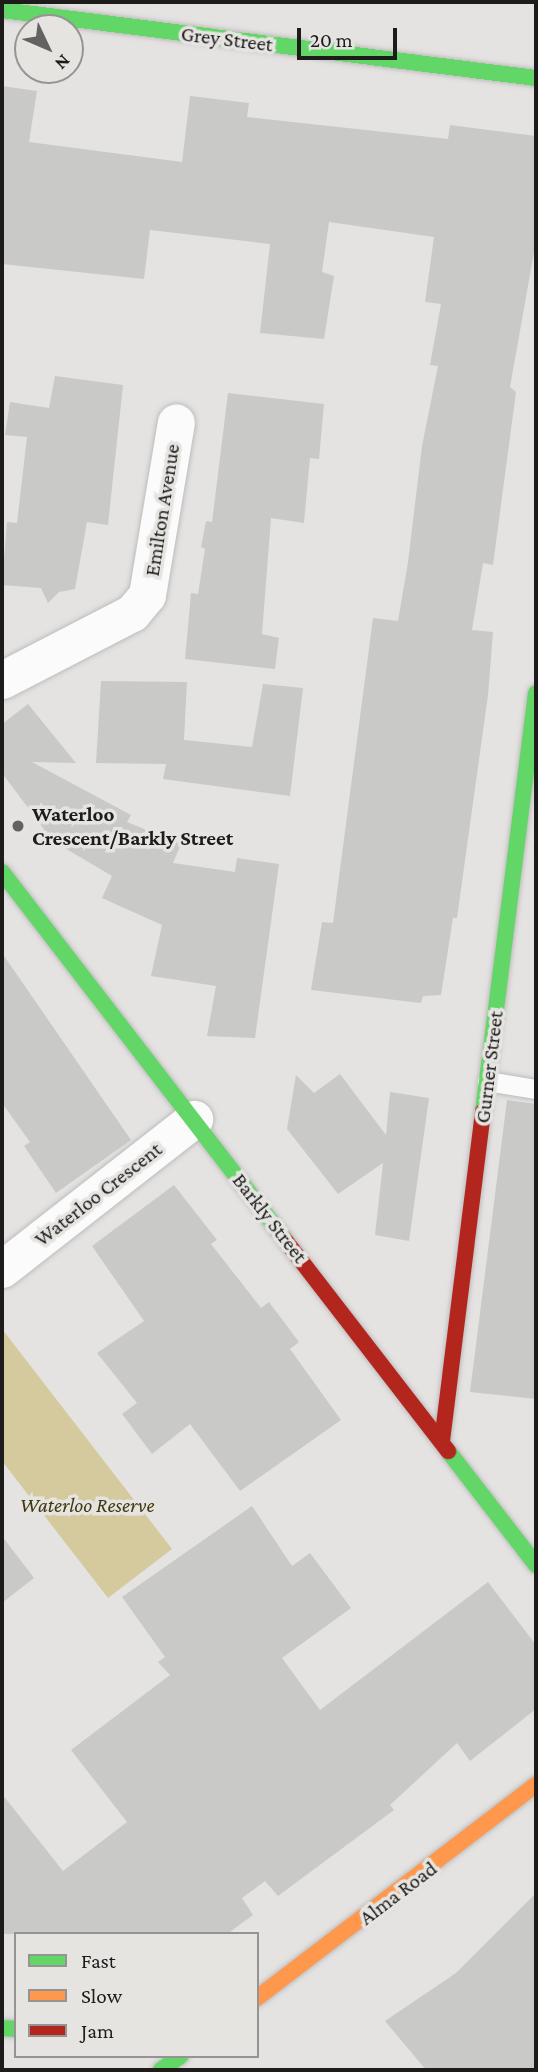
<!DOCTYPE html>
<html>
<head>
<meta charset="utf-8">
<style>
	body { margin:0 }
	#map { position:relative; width:538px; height:2072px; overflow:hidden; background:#e4e3e2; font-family:"Crimson Pro",serif }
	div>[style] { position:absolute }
	.green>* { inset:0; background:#d4ca9d }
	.building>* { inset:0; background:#c9c9c7 }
	.roads { filter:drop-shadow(0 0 2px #bebcbc) drop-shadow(0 0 2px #bebcbc) }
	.lane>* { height:19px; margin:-9.5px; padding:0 9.5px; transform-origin:9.5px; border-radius:9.5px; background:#fbfbfb }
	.street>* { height:37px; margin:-18.5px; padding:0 18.5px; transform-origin:18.5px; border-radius:18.5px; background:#fbfbfb }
	.fast>* { height:16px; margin:-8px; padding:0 8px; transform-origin:8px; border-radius:8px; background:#63d668 }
	.slow>* { height:16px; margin:-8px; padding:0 8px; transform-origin:8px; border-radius:8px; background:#ff974d }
	.jam>* { height:16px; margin:-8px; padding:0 8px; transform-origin:8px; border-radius:8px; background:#b3261e }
	.dots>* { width:19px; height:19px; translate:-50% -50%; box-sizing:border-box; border:4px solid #e5e4e1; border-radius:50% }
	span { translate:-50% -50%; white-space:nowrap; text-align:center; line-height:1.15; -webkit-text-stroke:7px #e5e4e1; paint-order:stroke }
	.street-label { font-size:21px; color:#1d1c1b }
	.poi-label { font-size:21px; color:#1d1c1b; font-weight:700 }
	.left { translate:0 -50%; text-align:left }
	.park-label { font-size:21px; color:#40390f; font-style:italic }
	.frame { position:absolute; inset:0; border:4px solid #1d1c1b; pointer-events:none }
	.legend { position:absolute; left:14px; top:1932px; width:245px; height:126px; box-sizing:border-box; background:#e5e4e1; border:2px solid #959492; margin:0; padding:9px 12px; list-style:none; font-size:21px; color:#1d1c1b }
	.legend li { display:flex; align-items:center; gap:14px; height:35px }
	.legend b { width:35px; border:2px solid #959492 }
	.north { position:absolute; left:14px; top:14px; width:70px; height:70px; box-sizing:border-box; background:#e5e4e1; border:2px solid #959492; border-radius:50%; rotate:134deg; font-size:19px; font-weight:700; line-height:28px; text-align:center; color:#1d1c1b }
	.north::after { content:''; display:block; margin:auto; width:24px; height:32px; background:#636261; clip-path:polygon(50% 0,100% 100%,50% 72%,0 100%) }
	.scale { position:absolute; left:297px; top:28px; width:100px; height:32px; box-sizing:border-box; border:4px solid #1d1c1b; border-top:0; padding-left:9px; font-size:21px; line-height:24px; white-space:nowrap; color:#1d1c1b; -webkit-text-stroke:5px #e5e4e1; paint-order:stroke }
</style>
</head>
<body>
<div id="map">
	<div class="green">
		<div style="clip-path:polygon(2px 1329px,172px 1549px,108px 1598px,2px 1461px)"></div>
	</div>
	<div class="building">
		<div style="clip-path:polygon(2px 86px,37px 91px,29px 142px,182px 162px,190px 96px,249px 103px,247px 117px,448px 139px,450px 125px,536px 136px,536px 241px,510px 387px,516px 392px,493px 565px,483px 563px,472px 630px,493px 632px,488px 695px,457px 918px,453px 918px,441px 995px,423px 996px,421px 1003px,311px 990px,322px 922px,333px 923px,373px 618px,398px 621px,408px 562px,422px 446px,438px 366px,430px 365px,441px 304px,425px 302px,434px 237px,329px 222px,322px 272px,334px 276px,324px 339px,260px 333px,270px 244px,150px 230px,144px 279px,2px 264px)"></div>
		<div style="clip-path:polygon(55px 376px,123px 385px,108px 525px,87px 522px,75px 589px,59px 592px,48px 603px,41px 588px,2px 585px,7px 522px,17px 523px,27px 437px,5px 435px,10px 402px,49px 408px)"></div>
		<div style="clip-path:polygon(228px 393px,324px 404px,319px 459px,310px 458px,304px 523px,271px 518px,262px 634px,279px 638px,275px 669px,185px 659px,191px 593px,198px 594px,205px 549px,201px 547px,206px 521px,212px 522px)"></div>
		<div style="clip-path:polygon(101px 681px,187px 682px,184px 740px,252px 747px,263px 684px,303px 688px,290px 796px,163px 779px,166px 764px,96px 763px)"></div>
		<div style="clip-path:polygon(28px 704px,76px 763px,32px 762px,131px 815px,127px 822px,181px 844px,173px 863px,235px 872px,237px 858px,279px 864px,255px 1038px,207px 1036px,216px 986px,151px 976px,162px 925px,102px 898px,112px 876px,41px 834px,44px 829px,2px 773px,2px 724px)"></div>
		<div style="clip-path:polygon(2px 953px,131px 1140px,56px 1193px,24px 1146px,30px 1142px,2px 1103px)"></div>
		<div style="clip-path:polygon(340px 1074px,386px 1135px,390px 1092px,429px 1098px,409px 1241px,375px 1235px,383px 1163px,338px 1194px,287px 1129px,296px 1075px,314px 1093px)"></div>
		<div style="clip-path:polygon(507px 1100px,536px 1104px,536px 1399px,470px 1392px)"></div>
		<div style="clip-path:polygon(174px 1185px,217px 1240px,211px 1244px,261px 1308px,269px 1302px,299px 1342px,290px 1349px,341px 1420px,240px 1491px,190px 1424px,152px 1454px,122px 1414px,137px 1403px,97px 1353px,144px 1321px,92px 1246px)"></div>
		<div style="clip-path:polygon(252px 1506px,292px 1566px,310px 1553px,351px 1608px,282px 1658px,320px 1710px,488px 1582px,536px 1645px,536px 1709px,470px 1761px,457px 1743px,390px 1805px,394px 1810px,278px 1896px,265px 1881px,242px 1898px,253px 1915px,227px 1934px,2px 1934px,2px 1794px,63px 1871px,127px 1822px,71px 1750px,170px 1675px,158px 1662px,165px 1657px,122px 1597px)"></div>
		<div style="clip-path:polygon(2px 1536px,34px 1578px,2px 1603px)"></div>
		<div style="clip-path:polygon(536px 1893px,536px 2070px,426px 2070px,385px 2021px,456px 1973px)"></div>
	</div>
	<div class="roads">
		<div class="lane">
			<div style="left:487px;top:1081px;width:50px;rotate:9.3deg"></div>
		</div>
		<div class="street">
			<div style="left:2px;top:680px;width:146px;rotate:-27.3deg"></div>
			<div style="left:132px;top:613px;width:23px;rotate:-50deg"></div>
			<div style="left:147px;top:595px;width:175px;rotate:-80.5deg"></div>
			<div style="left:2px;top:1269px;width:244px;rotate:-38deg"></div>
		</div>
		<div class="fast">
			<div style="left:2px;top:10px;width:538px;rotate:7.26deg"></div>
			<div style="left:2px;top:872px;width:464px;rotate:52.4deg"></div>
			<div style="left:483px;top:1112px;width:422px;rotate:-82.8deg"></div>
			<div style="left:448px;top:1451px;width:144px;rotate:52.3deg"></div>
			<div style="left:2px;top:2028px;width:14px;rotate:4deg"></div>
			<div style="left:161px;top:2070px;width:24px;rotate:-36deg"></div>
		</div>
		<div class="slow">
			<div style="left:257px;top:1998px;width:351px;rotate:-37.4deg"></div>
		</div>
		<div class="jam">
			<div style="left:285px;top:1240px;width:267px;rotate:52.3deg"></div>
			<div style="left:442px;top:1441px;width:332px;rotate:-82.9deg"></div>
		</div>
	</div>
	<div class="dots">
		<div style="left:18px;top:826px;background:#636261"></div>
	</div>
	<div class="street-label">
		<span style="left:227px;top:39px;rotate:7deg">Grey Street</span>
		<span style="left:162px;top:510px;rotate:-81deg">Emilton Avenue</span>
		<span style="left:489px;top:1067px;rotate:-83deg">Gurner Street</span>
		<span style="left:98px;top:1194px;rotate:-38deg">Waterloo Crescent</span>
		<span style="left:270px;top:1218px;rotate:52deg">Barkly Street</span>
		<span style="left:398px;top:1893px;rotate:-37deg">Alma Road</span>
	</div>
	<div class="poi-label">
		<span class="left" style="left:32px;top:826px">Waterloo<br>Crescent/Barkly Street</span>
	</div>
	<div class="park-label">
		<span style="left:87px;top:1505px">Waterloo Reserve</span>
	</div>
	<div class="frame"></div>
	<ul class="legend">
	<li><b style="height:9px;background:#63d668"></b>Fast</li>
	<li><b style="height:9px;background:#ff974d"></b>Slow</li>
	<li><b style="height:9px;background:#b3261e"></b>Jam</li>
	</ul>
	<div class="north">N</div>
	<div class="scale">20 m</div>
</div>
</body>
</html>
